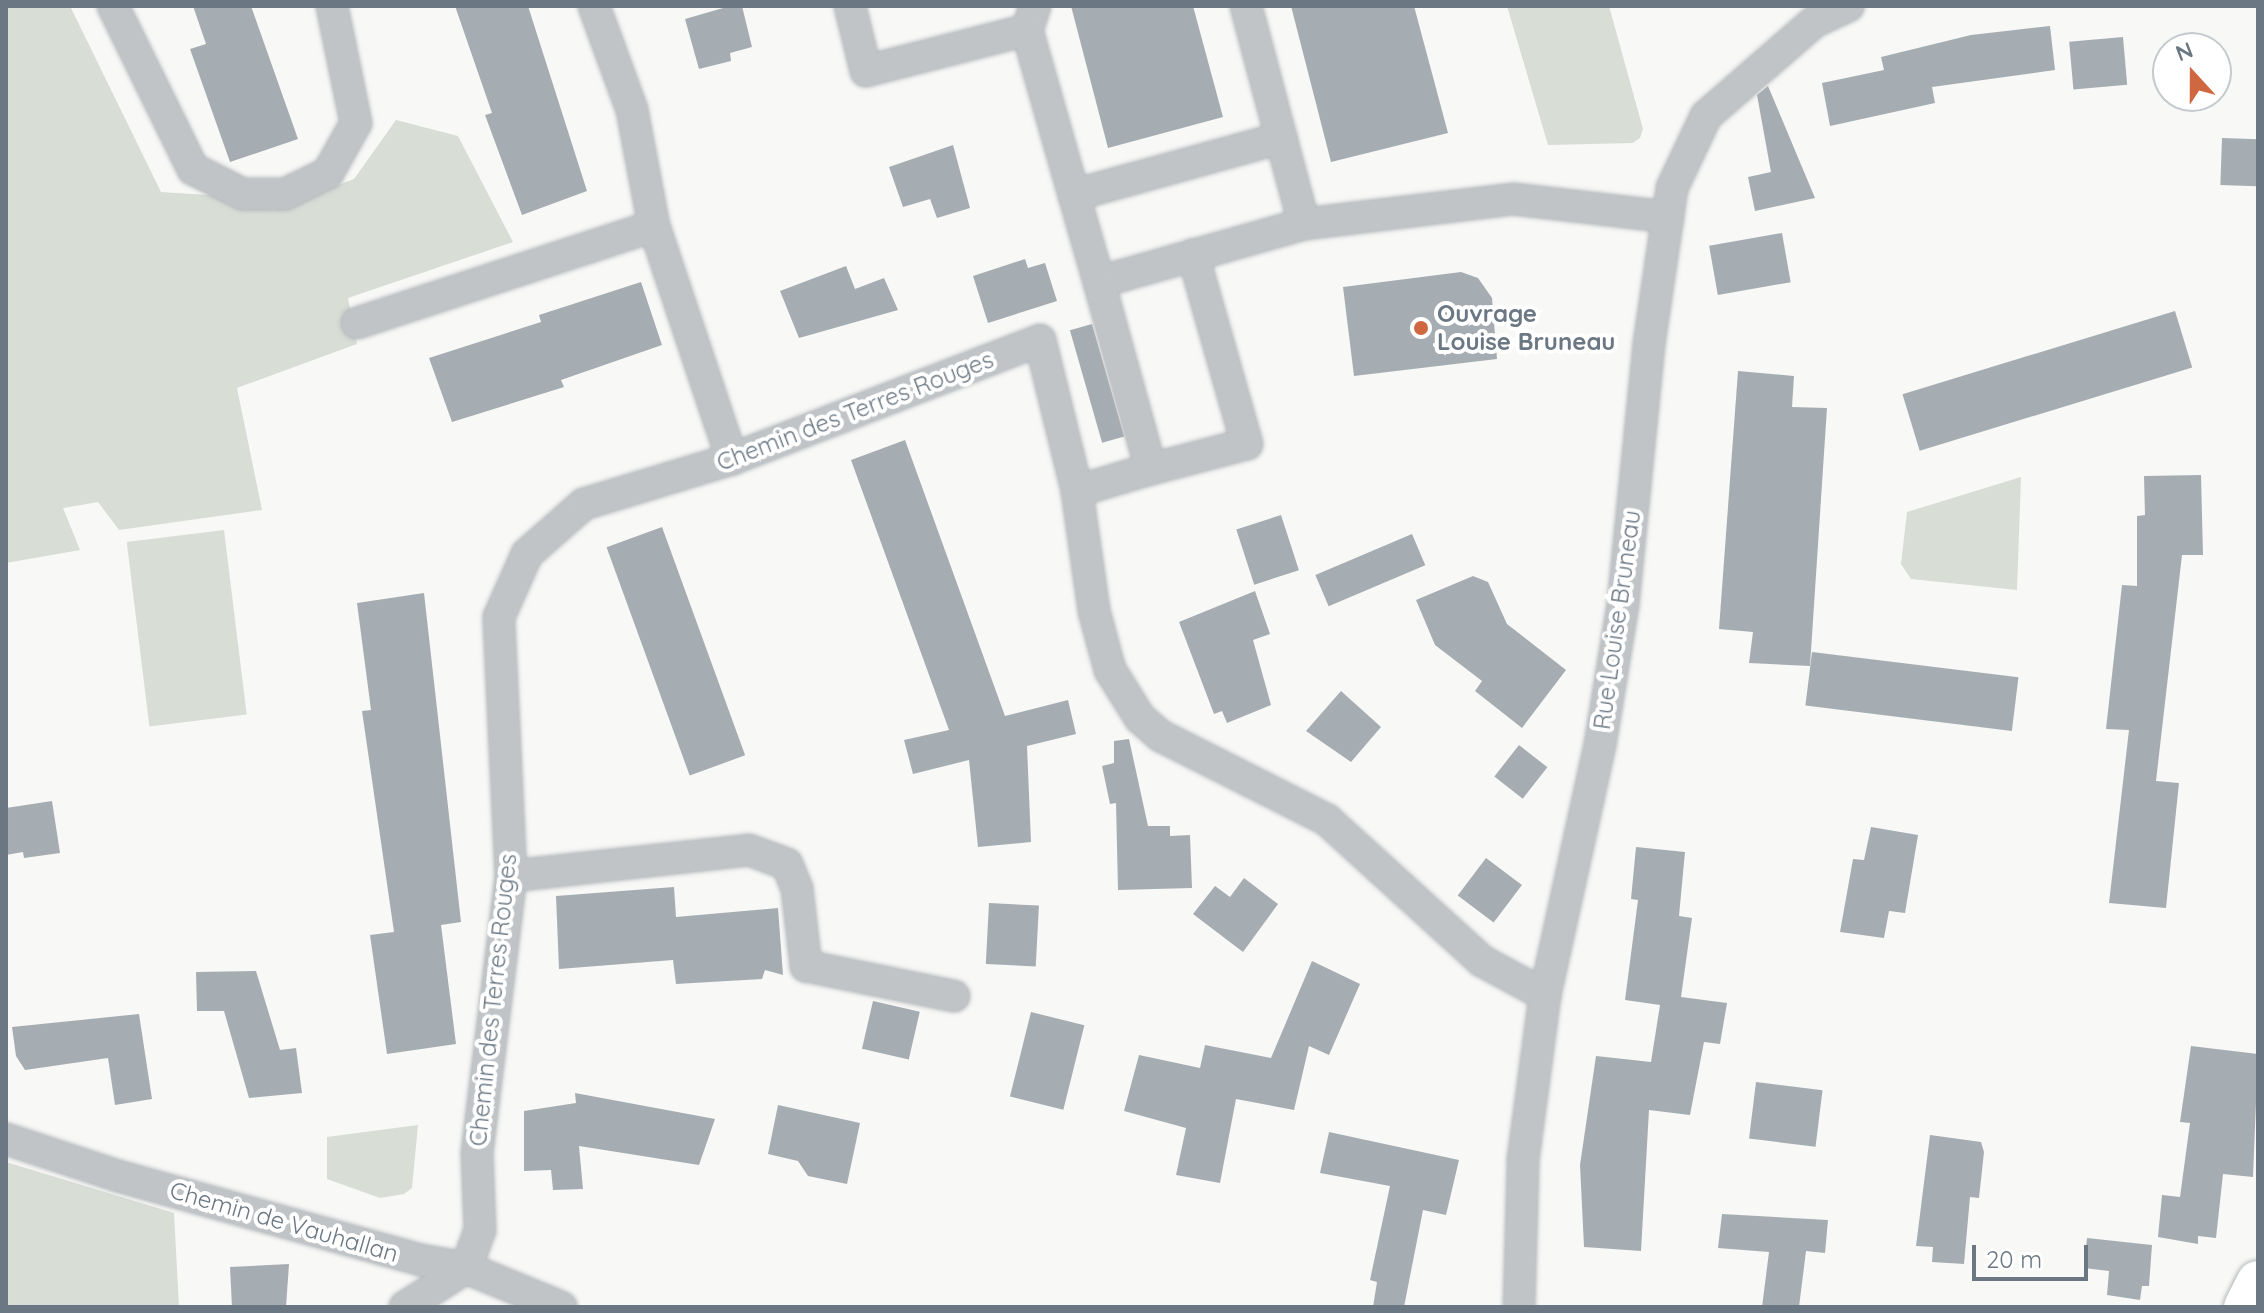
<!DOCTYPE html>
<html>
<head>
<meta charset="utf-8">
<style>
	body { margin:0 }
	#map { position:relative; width:2264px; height:1313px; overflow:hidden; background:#f8f8f6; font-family:Quicksand,sans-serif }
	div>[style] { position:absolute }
	.green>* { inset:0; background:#d8ddd6; transform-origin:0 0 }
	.building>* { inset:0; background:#a6adb2; transform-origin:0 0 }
	.roads { filter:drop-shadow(0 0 2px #b3b7bb) drop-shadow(0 0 2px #b3b7bb) }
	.minor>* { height:30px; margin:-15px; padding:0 15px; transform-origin:15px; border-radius:15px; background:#c0c4c7 }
	.secondary>* { height:42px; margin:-21px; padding:0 21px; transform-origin:21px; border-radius:21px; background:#fff }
	.dots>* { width:22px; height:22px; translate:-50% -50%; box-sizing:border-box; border:4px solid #fff; border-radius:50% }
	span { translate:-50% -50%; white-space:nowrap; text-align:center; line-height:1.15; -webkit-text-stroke:8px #fff; paint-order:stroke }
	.poi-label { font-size:24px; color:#6b7883; font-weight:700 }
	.left { translate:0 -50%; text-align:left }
	.street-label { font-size:24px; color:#6b7883 }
	.frame { position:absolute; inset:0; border:8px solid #6b7883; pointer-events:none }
	.north { position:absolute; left:2152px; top:32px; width:80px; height:80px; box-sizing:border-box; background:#fff; border:2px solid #c4c9cd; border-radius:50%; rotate:339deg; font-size:22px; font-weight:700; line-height:32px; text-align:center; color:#6b7883 }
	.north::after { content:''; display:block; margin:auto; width:28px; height:36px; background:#cf6740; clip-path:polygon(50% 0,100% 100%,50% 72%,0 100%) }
	.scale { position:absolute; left:1972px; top:1245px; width:116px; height:36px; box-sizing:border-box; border:4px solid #6b7883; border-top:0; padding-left:10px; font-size:24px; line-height:28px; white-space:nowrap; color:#6b7883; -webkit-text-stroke:6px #fff; paint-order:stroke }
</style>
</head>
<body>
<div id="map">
	<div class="green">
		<div style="clip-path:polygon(6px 6px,70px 6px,161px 192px,208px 195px,273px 210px,354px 179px,396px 120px,458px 136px,513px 242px,348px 298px,357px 344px,237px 388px,262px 510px,119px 530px,98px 502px,63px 508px,80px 550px,6px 563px)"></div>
		<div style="clip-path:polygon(1507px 6px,1609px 6px,1643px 129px,1640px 138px,1633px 143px,1548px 145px)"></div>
		<div style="clip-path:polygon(2021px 477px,2017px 590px,1911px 579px,1901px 564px,1907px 512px)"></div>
		<div style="left:224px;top:530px;width:186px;height:98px;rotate:83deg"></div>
		<div style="clip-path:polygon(418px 1125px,412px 1188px,404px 1194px,380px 1198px,327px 1179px,327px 1137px)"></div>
		<div style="clip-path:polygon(6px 1162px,174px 1213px,179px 1307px,6px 1307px)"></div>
	</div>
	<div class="building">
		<div style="clip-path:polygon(193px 6px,251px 6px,298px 139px,230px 162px,190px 49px,206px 44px)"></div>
		<div style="clip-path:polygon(455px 6px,528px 6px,587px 191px,522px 215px,485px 115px,492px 113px)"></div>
		<div style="clip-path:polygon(730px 6px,742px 6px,752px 47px,730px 53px,731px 61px,699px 69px,685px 19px)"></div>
		<div style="clip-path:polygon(1071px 6px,1193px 6px,1223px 117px,1108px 148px)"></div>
		<div style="clip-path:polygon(1291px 6px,1414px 6px,1448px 133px,1331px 162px)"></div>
		<div style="clip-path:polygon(2050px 26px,2055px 70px,1932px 87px,1935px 103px,1830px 126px,1822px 83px,1884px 70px,1881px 57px,1971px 35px)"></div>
		<div style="left:2123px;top:37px;width:48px;height:54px;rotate:85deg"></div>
		<div style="clip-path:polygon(1768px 86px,1815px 198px,1755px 211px,1748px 177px,1771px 172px,1757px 95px)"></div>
		<div style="left:2222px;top:138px;width:36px;height:47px;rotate:2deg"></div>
		<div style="clip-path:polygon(953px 145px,970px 208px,937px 218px,930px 199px,903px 207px,889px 167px)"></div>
		<div style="left:1782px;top:233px;width:50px;height:74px;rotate:80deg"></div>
		<div style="clip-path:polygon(1025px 259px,1028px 268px,1045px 263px,1057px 301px,988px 323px,973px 276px)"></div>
		<div style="clip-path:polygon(846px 266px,855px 289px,884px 278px,898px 310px,799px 338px,780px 291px)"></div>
		<div style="clip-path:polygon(1461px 272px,1478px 278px,1492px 298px,1497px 359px,1354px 376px,1343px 287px)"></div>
		<div style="clip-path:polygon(641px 282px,662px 345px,561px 380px,564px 387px,452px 422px,429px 358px,541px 322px,539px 315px)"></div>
		<div style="left:2175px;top:311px;width:59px;height:285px;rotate:73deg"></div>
		<div style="left:1092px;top:324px;width:117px;height:23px;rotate:74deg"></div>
		<div style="clip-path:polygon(1738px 371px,1794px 376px,1792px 407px,1827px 408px,1810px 666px,1749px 663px,1753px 632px,1719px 629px)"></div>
		<div style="clip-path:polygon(905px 440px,1005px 716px,1068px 700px,1076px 734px,1027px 746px,1031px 842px,978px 847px,969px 760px,913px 774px,904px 740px,949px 730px,851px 460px)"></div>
		<div style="clip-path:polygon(2201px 475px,2203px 555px,2182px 555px,2156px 781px,2179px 783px,2166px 908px,2109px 903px,2129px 730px,2106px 729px,2122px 585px,2137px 586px,2137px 516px,2145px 515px,2144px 476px)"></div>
		<div style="left:1281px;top:515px;width:58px;height:47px;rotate:72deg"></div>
		<div style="left:662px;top:527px;width:243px;height:59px;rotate:70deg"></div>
		<div style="left:1412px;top:534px;width:34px;height:105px;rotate:67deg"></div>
		<div style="clip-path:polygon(1473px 576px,1488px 582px,1507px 624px,1566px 670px,1522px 728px,1475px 691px,1482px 681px,1435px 645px,1416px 600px)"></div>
		<div style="clip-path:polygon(1255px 591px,1270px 634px,1253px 640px,1271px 705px,1227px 723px,1222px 711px,1214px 714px,1179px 622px)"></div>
		<div style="clip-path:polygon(424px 593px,461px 922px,441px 925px,456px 1044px,387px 1054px,370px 935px,394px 932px,362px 711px,371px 710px,357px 603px)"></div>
		<div style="left:1812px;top:652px;width:208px;height:54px;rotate:7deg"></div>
		<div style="clip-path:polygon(1341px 691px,1381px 727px,1351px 762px,1306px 731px)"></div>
		<div style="clip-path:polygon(1129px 739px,1148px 826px,1170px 826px,1170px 836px,1190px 835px,1192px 888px,1118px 890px,1116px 803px,1110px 804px,1102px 766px,1114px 763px,1114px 741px)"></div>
		<div style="left:1519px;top:745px;width:36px;height:40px;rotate:38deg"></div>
		<div style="clip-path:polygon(52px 801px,60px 853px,24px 858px,23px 852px,6px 855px,6px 808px)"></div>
		<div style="clip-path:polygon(1871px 827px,1918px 835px,1905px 913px,1889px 911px,1884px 938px,1840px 932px,1853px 859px,1864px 860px)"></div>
		<div style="clip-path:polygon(1636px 847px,1685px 852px,1679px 916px,1692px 918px,1681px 997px,1727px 1003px,1720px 1044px,1704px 1042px,1690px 1115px,1649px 1110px,1641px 1251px,1584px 1247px,1580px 1165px,1596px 1056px,1651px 1062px,1660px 1005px,1625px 1000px,1638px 900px,1631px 899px)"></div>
		<div style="left:1486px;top:858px;width:45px;height:47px;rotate:37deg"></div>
		<div style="clip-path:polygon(1244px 878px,1278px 904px,1243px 952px,1193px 914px,1215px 886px,1230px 897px)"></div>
		<div style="clip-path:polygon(674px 887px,676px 917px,778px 908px,783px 975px,765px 970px,762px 979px,676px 984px,673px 960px,559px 969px,556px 896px)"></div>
		<div style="left:989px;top:903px;width:50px;height:61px;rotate:3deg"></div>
		<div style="clip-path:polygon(1312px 961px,1360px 984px,1329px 1055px,1309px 1046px,1294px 1110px,1236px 1099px,1220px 1183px,1176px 1175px,1186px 1128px,1124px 1111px,1139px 1055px,1200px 1068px,1205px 1045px,1271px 1058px)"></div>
		<div style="clip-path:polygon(256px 971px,280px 1050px,296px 1048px,302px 1093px,249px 1098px,224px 1011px,197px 1011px,196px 972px)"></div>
		<div style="left:873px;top:1001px;width:48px;height:49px;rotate:13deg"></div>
		<div style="left:1031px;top:1012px;width:55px;height:87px;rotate:14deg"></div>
		<div style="clip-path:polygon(139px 1014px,152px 1099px,115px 1105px,108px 1058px,25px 1070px,16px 1056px,12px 1027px)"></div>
		<div style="clip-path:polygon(2191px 1046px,2258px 1054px,2253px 1177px,2223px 1174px,2216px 1238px,2198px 1236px,2198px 1244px,2158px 1237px,2162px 1195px,2180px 1197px,2190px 1123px,2180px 1122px)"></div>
		<div style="left:1756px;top:1082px;width:67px;height:57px;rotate:7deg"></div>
		<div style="clip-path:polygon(575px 1093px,715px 1119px,699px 1165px,579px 1146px,583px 1189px,553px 1190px,551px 1170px,524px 1171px,524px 1111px,576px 1103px)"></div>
		<div style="clip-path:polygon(778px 1105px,860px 1123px,847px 1184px,808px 1176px,798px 1161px,768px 1154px)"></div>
		<div style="clip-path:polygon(1329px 1132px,1459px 1160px,1446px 1215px,1423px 1210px,1404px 1307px,1373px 1307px,1377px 1282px,1370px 1280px,1390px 1186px,1320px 1173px)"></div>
		<div style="clip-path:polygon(1930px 1135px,1981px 1142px,1984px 1152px,1979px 1198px,1970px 1197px,1964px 1264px,1932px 1262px,1933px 1247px,1916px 1246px)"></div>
		<div style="clip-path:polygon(1722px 1214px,1828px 1220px,1825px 1253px,1806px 1251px,1799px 1307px,1762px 1307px,1769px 1252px,1718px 1248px)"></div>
		<div style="clip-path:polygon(2087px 1238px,2152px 1245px,2149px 1286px,2142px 1286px,2140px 1300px,2107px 1295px,2109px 1271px,2084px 1268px)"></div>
		<div style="clip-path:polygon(289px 1264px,286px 1307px,232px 1307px,230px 1267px)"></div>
	</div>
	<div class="roads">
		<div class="minor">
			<div style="left:113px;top:6px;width:182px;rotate:63.9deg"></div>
			<div style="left:193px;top:169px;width:56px;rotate:26.6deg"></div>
			<div style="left:243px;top:194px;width:42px"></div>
			<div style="left:285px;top:194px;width:48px;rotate:-26deg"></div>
			<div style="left:328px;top:173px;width:57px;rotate:-60.8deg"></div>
			<div style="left:356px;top:123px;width:119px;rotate:-101.6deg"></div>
			<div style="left:594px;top:6px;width:111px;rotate:69.9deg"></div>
			<div style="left:632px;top:110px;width:118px;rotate:79.3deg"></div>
			<div style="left:654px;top:226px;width:246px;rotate:71.5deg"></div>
			<div style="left:850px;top:6px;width:67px;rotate:76.2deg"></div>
			<div style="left:866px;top:71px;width:166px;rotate:-14.3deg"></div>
			<div style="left:1035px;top:6px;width:25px;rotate:108deg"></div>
			<div style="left:1027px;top:30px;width:172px;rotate:74.1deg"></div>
			<div style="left:1074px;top:195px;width:215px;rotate:-15.4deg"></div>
			<div style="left:1281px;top:138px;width:89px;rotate:75deg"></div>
			<div style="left:1304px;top:224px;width:213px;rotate:164.2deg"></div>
			<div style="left:1099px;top:282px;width:91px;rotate:-106deg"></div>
			<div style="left:1246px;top:6px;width:137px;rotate:75.1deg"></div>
			<div style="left:1304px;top:224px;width:210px;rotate:-6.8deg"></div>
			<div style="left:1513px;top:199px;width:156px;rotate:6.6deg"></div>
			<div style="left:1099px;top:282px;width:194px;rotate:74.5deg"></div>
			<div style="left:1151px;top:469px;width:99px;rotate:-14.6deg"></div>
			<div style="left:1247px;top:444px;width:197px;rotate:-105.9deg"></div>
			<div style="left:357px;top:323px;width:312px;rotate:-18.1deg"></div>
			<div style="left:1077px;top:491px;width:77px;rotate:-16.6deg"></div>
			<div style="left:511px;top:876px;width:239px;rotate:-6.2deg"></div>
			<div style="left:749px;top:850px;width:40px;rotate:20.2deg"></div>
			<div style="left:787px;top:864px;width:27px;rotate:68deg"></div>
			<div style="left:797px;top:889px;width:78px;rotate:83.3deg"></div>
			<div style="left:806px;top:966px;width:151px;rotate:11.5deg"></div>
			<div style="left:6px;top:1139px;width:118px;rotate:18.3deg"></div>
			<div style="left:118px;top:1176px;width:314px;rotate:15.5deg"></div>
			<div style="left:421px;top:1260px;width:46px;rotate:10.1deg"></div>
			<div style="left:466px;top:1268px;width:103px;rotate:22.3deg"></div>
			<div style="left:405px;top:1307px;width:72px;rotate:-32.6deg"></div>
			<div style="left:466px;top:1268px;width:40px;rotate:-69.8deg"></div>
			<div style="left:480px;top:1230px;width:77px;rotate:-92.2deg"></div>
			<div style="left:477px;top:1153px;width:279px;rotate:-83deg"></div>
			<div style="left:511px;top:876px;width:259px;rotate:-92.7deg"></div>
			<div style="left:499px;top:617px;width:69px;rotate:-66deg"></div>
			<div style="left:527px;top:554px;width:76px;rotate:-41.3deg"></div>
			<div style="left:584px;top:504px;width:155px;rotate:-16.9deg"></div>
			<div style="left:732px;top:459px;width:330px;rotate:-21.1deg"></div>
			<div style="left:1040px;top:340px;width:155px;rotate:76.2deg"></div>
			<div style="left:1077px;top:491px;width:121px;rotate:81.9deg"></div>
			<div style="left:1094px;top:611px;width:61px;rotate:74.8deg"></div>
			<div style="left:1110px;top:670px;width:57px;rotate:58deg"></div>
			<div style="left:1140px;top:718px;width:28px;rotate:41deg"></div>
			<div style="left:1161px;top:736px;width:186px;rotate:26.8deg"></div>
			<div style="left:1327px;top:820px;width:210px;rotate:42.3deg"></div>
			<div style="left:1482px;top:961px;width:72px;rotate:28.4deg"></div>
			<div style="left:1519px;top:1307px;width:147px;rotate:-88.4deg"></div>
			<div style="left:1523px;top:1160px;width:166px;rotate:-82.4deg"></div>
			<div style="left:1545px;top:995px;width:256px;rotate:-77.6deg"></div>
			<div style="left:1600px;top:745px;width:142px;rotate:-80.7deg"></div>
			<div style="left:1623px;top:605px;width:262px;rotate:-84.3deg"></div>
			<div style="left:1649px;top:344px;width:158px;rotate:-81.6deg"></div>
			<div style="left:1672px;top:188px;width:80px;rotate:-64.7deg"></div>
			<div style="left:1706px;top:116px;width:143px;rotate:-41deg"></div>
			<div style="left:1814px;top:22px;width:38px;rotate:-25deg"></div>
		</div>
		<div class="secondary">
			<div style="left:2245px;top:1307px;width:28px;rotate:-63deg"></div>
		</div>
	</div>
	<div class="dots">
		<div style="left:1421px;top:328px;background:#cf6740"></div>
	</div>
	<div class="poi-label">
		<span class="left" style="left:1437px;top:328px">Ouvrage<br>Louise Bruneau</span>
	</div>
	<div class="street-label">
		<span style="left:855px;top:411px;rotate:-21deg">Chemin des Terres Rouges</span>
		<span style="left:1617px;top:620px;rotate:-82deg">Rue Louise Bruneau</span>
		<span style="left:493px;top:1000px;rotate:-84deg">Chemin des Terres Rouges</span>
		<span style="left:284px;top:1222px;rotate:16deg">Chemin de Vauhallan</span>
	</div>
	<div class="frame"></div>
	<div class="north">N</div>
	<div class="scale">20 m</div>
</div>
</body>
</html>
